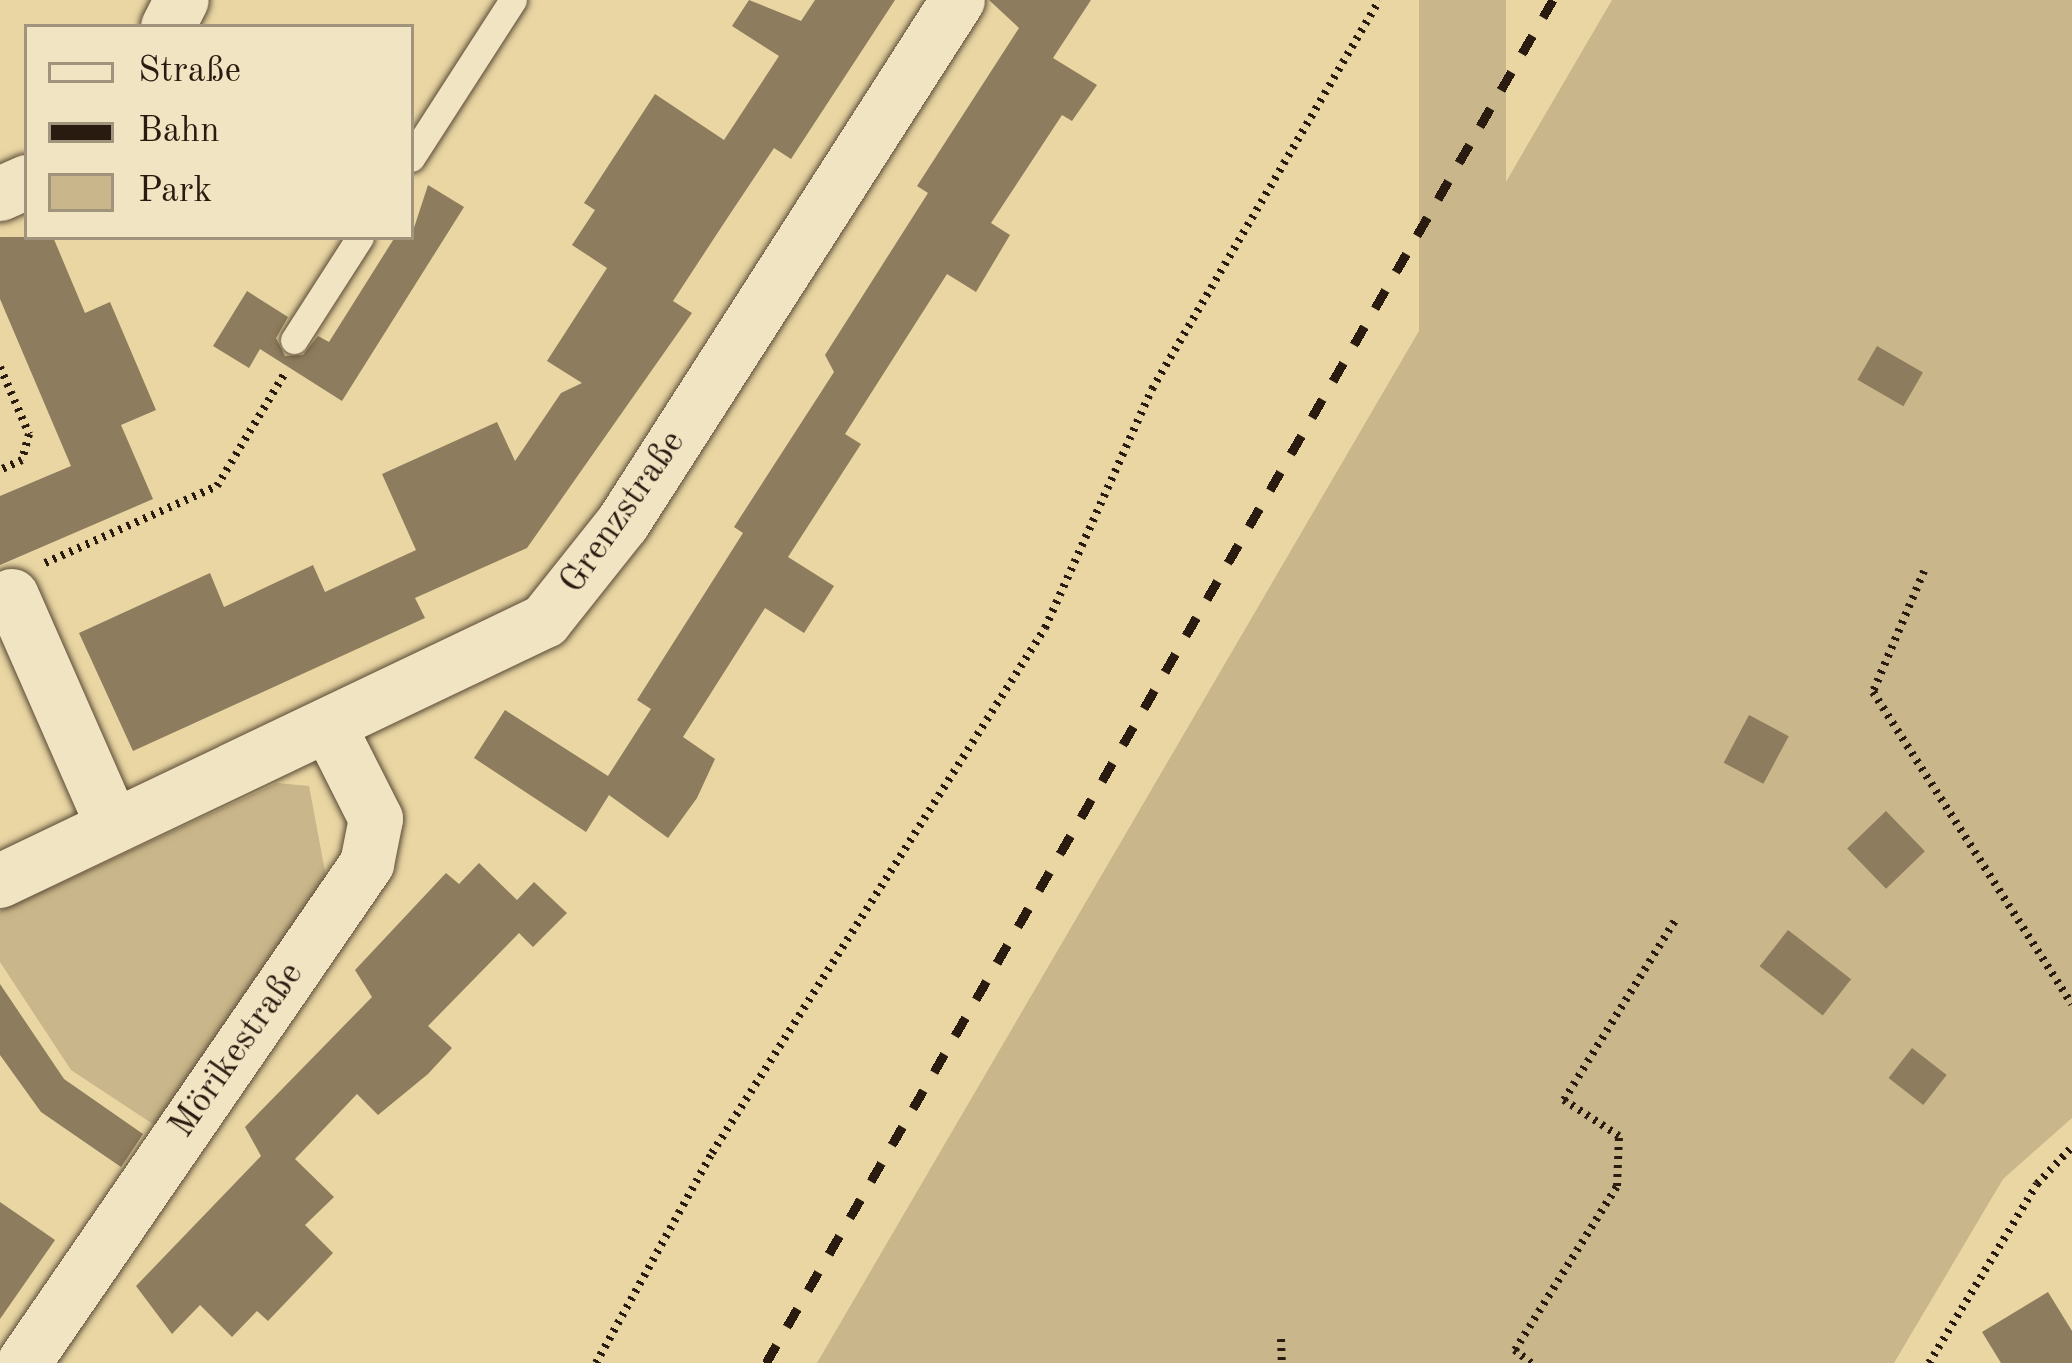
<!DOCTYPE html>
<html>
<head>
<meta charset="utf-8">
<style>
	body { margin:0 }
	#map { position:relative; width:2072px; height:1363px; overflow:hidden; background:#e9d6a3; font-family:"Old Standard TT",serif }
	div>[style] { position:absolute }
	.green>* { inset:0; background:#c9b68a; transform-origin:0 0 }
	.building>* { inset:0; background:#8d7c5d; transform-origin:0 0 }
	.path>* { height:8px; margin-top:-4px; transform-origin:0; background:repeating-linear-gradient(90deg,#2a1b11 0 3px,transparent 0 9px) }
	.roads { filter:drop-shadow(0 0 3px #5a4a36) drop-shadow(0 0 3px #5a4a36) }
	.lane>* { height:27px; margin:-13.5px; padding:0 13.5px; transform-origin:13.5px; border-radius:13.5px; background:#f1e4c3 }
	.street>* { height:54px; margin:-27px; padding:0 27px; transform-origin:27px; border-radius:27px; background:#f1e4c3 }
	.rail>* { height:9px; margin-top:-4.5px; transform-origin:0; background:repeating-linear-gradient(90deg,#2a1b11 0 21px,transparent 0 42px) }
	span { translate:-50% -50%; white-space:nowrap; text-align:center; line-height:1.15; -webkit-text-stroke:10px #f1e4c3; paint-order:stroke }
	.street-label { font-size:36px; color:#2a1b11 }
	.legend { position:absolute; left:24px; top:24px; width:390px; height:216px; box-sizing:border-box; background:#f1e4c3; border:3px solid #a1947c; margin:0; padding:15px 21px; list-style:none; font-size:36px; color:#2a1b11 }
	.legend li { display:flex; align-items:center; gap:24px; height:60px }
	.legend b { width:60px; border:3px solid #a1947c }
</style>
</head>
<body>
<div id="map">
	<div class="green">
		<div style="left:1419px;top:0;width:87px;height:1574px"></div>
		<div style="clip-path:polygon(1612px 0,2072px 0,2072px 1118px,2003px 1179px,1894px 1363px,817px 1363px)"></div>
		<div style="clip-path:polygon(277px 783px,309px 786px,327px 882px,168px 1134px,71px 1070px,0 962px,0 911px)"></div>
	</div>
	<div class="building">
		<div style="clip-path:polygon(749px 0,801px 21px,815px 0,895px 0,791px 159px,774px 148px,728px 217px,673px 301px,692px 313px,527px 548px,415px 598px,425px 618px,133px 751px,79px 633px,210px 573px,224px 607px,313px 565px,325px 592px,416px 550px,382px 474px,497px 422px,515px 461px,561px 393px,582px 383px,547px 361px,607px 268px,572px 245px,595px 210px,584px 203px,655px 94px,724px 140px,779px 56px,732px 26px)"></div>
		<div style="clip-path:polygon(989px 0,1091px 0,1053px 58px,1097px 85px,1072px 121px,1062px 115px,991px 223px,1010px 235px,976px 292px,947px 274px,845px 434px,861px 444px,788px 557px,834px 586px,804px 633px,765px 608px,683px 737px,715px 759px,697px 798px,668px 838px,609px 795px,586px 832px,474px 758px,505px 710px,608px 776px,651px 709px,637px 700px,743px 533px,734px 527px,834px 372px,825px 355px,928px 193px,917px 186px,1019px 28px)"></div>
		<div style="clip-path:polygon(428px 185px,464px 207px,342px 401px,260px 349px,249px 368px,213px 346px,247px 291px,288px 317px,276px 338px,285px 356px,303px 355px,318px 336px,329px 342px,395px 237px,411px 237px)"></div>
		<div style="clip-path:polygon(0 237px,53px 237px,85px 313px,110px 302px,156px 410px,121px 425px,153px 499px,0 565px,0 496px,71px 466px,0 299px)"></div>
		<div style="left:1877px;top:346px;width:53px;height:39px;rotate:30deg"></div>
		<div style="left:1749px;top:715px;width:45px;height:54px;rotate:28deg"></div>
		<div style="left:1886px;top:811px;width:56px;height:54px;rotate:46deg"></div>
		<div style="clip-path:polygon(479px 863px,517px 900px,534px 882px,567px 913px,533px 947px,519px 933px,428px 1026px,452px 1048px,428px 1074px,378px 1115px,357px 1094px,295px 1159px,334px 1197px,305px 1225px,333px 1253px,268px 1321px,257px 1311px,232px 1337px,200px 1305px,172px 1334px,136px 1286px,261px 1156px,245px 1127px,372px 997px,355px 970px,446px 873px,459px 884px)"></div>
		<div style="left:1788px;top:930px;width:80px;height:46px;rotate:38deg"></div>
		<div style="clip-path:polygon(0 984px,64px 1079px,143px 1134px,121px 1167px,41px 1112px,0 1055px)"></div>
		<div style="left:1912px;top:1048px;width:44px;height:38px;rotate:38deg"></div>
		<div style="clip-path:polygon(0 1202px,55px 1240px,0 1319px)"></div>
		<div style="clip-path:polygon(2048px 1292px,2072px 1331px,2072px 1363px,2001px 1363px,1982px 1332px)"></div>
	</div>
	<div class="path">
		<div style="left:0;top:367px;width:73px;rotate:66.6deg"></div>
		<div style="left:29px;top:434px;width:27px;rotate:105deg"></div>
		<div style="left:22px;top:460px;width:24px;rotate:156deg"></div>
		<div style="left:45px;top:563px;width:188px;rotate:-24.1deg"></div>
		<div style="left:217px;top:486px;width:132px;rotate:-59deg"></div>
		<div style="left:1924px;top:571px;width:131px;rotate:112.9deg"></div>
		<div style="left:1873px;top:692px;width:370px;rotate:57.5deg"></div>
		<div style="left:1281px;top:1339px;width:24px;rotate:88deg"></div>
		<div style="left:596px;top:1363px;width:240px;rotate:-61.1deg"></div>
		<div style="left:712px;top:1153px;width:622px;rotate:-57.61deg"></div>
		<div style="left:1045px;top:628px;width:262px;rotate:-65.9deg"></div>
		<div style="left:1152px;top:389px;width:450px;rotate:-59.7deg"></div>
		<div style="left:1531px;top:1363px;width:21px;rotate:-141deg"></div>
		<div style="left:1515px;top:1350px;width:193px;rotate:-58.1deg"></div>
		<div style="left:1617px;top:1186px;width:50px;rotate:-87.7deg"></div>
		<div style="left:1619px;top:1136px;width:66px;rotate:-146.8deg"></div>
		<div style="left:1564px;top:1100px;width:213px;rotate:-58.3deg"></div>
		<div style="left:1929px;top:1363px;width:209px;rotate:-58.9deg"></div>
		<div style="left:2037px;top:1184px;width:51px;rotate:-46.6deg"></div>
	</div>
	<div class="roads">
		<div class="lane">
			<div style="left:411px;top:158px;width:188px;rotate:-57.2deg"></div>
			<div style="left:294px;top:340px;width:122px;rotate:-57.3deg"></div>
		</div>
		<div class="street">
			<div style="left:168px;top:27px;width:30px;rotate:-63deg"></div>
			<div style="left:0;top:194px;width:30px;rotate:-24deg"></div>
			<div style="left:12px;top:596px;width:251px;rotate:66.3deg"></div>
			<div style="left:0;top:881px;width:604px;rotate:-25.5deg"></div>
			<div style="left:545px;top:621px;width:125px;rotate:-51.5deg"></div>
			<div style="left:623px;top:523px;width:621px;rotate:-57.36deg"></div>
			<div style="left:24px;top:1363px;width:606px;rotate:-55.5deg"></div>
			<div style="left:367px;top:864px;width:46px;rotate:-78.7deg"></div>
			<div style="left:376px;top:819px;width:104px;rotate:-116.8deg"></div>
		</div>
	</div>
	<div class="rail">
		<div style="left:766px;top:1363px;width:1574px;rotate:-60deg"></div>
	</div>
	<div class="street-label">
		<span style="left:624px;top:513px;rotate:-55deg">Grenzstraße</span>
		<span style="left:238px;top:1051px;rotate:-55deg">Mörikestraße</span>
	</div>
	<ul class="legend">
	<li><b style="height:15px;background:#f1e4c3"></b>Straße</li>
	<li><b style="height:15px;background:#2a1b11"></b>Bahn</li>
	<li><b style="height:33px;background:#c9b68a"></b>Park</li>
	</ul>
</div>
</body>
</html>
